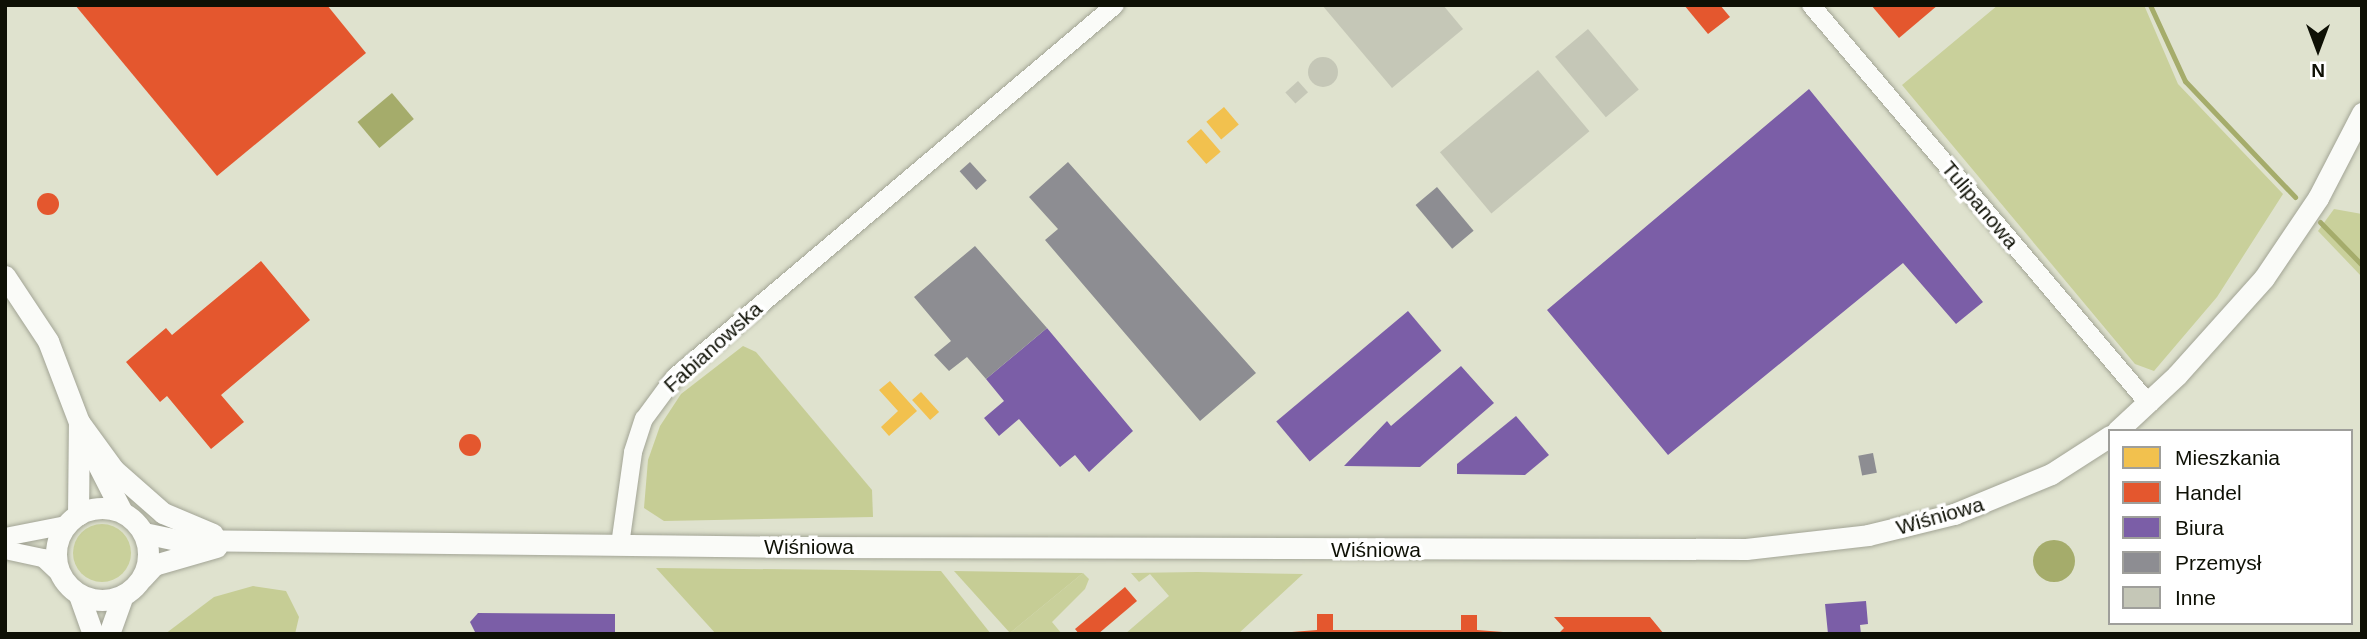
<!DOCTYPE html>
<html>
<head>
<meta charset="utf-8">
<style>
	body { margin:0 }
	#map { position:relative; width:2367px; height:639px; overflow:hidden; background:#dfe2ce; font-family:Helvetica,sans-serif }
	div>[style] { position:absolute }
	.green>* { inset:0; background:#c9d09b }
	.round { border-radius:50% }
	.forest>* { inset:0; background:#c6cd95 }
	.water>* { inset:0; background:#a5ac6b; transform-origin:0 0 }
	.homes>* { inset:0; background:#f2c14e; transform-origin:0 0 }
	.shops>* { inset:0; background:#e4572e }
	.offices>* { inset:0; background:#7b5ea7; transform-origin:0 0 }
	.industry>* { inset:0; background:#8d8d92; transform-origin:0 0 }
	.stream>* { height:5px; margin:-2.5px; padding:0 2.5px; transform-origin:2.5px; border-radius:2.5px; background:#a5ac6b }
	.building>* { inset:0; background:#c5c7b7; transform-origin:0 0 }
	.roads { filter:drop-shadow(0 0 2px #a2a495) drop-shadow(0 0 2px #a2a495) }
	.minor>* { height:18px; margin:-9px; padding:0 9px; transform-origin:9px; border-radius:9px; background:#fafbf8 }
	.tertiary>* { height:21px; margin:-10.5px; padding:0 10.5px; transform-origin:10.5px; border-radius:10.5px; background:#fafbf8 }
	.tertiary>.ring { margin:-10.5px; padding:0; box-sizing:content-box; background:none; border:21px solid #fafbf8; border-radius:50% }
	span { translate:-50% -50%; white-space:nowrap; text-align:center; line-height:1.15; -webkit-text-stroke:7px #fff; paint-order:stroke }
	.street-label { font-size:21px; color:#0e1005 }
	.frame { position:absolute; inset:0; border:7px solid #0e1005; pointer-events:none }
	.legend { position:absolute; left:2108px; top:429px; width:245px; height:196px; box-sizing:border-box; background:#fff; border:2px solid #9f9f9b; margin:0; padding:9px 12px; list-style:none; font-size:21px; color:#0e1005 }
	.legend li { display:flex; align-items:center; gap:14px; height:35px }
	.legend b { width:35px; border:2px solid #9f9f9b }
	.north { position:absolute; left:2283px; top:14px; width:70px; height:70px; -webkit-text-stroke:5px #fff; paint-order:stroke; rotate:180deg; font-size:19px; font-weight:700; line-height:28px; text-align:center; color:#0e1005 }
	.north::after { content:''; display:block; margin:auto; width:24px; height:32px; background:#0e1005; clip-path:polygon(50% 0,100% 100%,50% 72%,0 100%) }
</style>
</head>
<body>
<div id="map">
	<div class="green">
		<div style="clip-path:polygon(1998px 5px,2144px 5px,2178px 84px,2283px 194px,2217px 297px,2154px 371px,2135px 364px,1902px 85px)"></div>
		<div style="clip-path:polygon(2334px 209px,2362px 214px,2362px 277px,2318px 231px)"></div>
		<div class="round" style="left:73px;top:524px;width:58px;height:58px"></div>
		<div style="clip-path:polygon(1083px 573px,1089px 579px,1085px 589px,1052px 622px,1062px 634px,1010px 633px)"></div>
		<div style="clip-path:polygon(1131px 573px,1197px 572px,1303px 574px,1238px 634px,1125px 634px,1169px 596px,1150px 574px,1139px 582px)"></div>
	</div>
	<div class="forest">
		<div style="clip-path:polygon(743px 346px,756px 352px,872px 490px,873px 517px,664px 521px,644px 508px,648px 460px,660px 426px,681px 394px)"></div>
		<div style="clip-path:polygon(656px 568px,941px 571px,991px 634px,716px 634px)"></div>
		<div style="clip-path:polygon(954px 571px,1083px 573px,1010px 633px)"></div>
		<div style="clip-path:polygon(253px 586px,286px 591px,299px 617px,295px 634px,165px 634px,214px 597px)"></div>
	</div>
	<div class="water">
		<div style="left:392px;top:93px;width:34px;height:45px;rotate:50deg"></div>
		<div class="round" style="left:2033px;top:540px;width:42px;height:42px"></div>
	</div>
	<div class="homes">
		<div style="left:1224px;top:107px;width:23px;height:23px;rotate:50deg"></div>
		<div style="left:1201px;top:129px;width:30px;height:19px;rotate:49deg"></div>
		<div style="clip-path:polygon(890px 381px,917px 411px,889px 436px,881px 427px,898px 411px,879px 390px)"></div>
		<div style="left:921px;top:392px;width:27px;height:12px;rotate:48deg"></div>
	</div>
	<div class="shops">
		<div style="clip-path:polygon(75px 5px,327px 5px,366px 53px,217px 176px)"></div>
		<div style="clip-path:polygon(1684px 5px,1720px 5px,1730px 17px,1708px 34px)"></div>
		<div style="clip-path:polygon(1871px 5px,1938px 5px,1899px 38px)"></div>
		<div class="round" style="left:37px;top:193px;width:22px;height:22px"></div>
		<div style="clip-path:polygon(261px 261px,310px 320px,221px 395px,244px 422px,211px 449px,167px 396px,160px 402px,126px 362px,166px 328px,172px 335px)"></div>
		<div class="round" style="left:459px;top:434px;width:22px;height:22px"></div>
		<div style="clip-path:polygon(1125px 587px,1137px 601px,1098px 634px,1079px 634px,1075px 629px)"></div>
		<div style="clip-path:polygon(1317px 614px,1333px 614px,1333px 630px,1461px 630px,1461px 615px,1477px 615px,1477px 630px,1528px 634px,1267px 634px,1317px 630px)"></div>
		<div style="clip-path:polygon(1554px 617px,1650px 617px,1664px 634px,1558px 634px,1564px 628px)"></div>
	</div>
	<div class="offices">
		<div style="clip-path:polygon(1809px 89px,1983px 302px,1956px 324px,1903px 263px,1668px 455px,1547px 310px)"></div>
		<div style="left:1408px;top:311px;width:52px;height:172px;rotate:50deg"></div>
		<div style="clip-path:polygon(1047px 328px,1133px 431px,1089px 472px,1075px 455px,1060px 467px,1019px 419px,999px 436px,984px 418px,1004px 401px,986px 379px)"></div>
		<div style="clip-path:polygon(1461px 366px,1494px 403px,1420px 467px,1344px 466px,1387px 421px,1391px 426px)"></div>
		<div style="clip-path:polygon(1516px 416px,1549px 455px,1525px 475px,1457px 474px,1457px 464px)"></div>
		<div style="clip-path:polygon(1866px 601px,1868px 624px,1860px 625px,1861px 634px,1828px 634px,1825px 604px)"></div>
		<div style="clip-path:polygon(478px 613px,615px 614px,615px 634px,476px 634px,470px 622px)"></div>
	</div>
	<div class="industry">
		<div style="left:970px;top:162px;width:25px;height:14px;rotate:48deg"></div>
		<div style="clip-path:polygon(1068px 162px,1256px 373px,1200px 421px,1045px 240px,1058px 229px,1029px 197px)"></div>
		<div style="left:1437px;top:187px;width:57px;height:28px;rotate:50deg"></div>
		<div style="clip-path:polygon(975px 246px,1047px 328px,986px 379px,967px 357px,949px 371px,934px 355px,951px 341px,914px 297px)"></div>
		<div style="left:1873px;top:453px;width:20px;height:15px;rotate:79deg"></div>
	</div>
	<div class="stream">
		<div style="left:2150px;top:5px;width:84px;rotate:65.3deg"></div>
		<div style="left:2185px;top:81px;width:160px;rotate:46.5deg"></div>
		<div style="left:2320px;top:222px;width:60px;rotate:45.7deg"></div>
	</div>
	<div class="building">
		<div style="clip-path:polygon(1322px 5px,1443px 5px,1463px 29px,1392px 88px)"></div>
		<div style="left:1588px;top:29px;width:79px;height:43px;rotate:50deg"></div>
		<div class="round" style="left:1308px;top:57px;width:30px;height:30px"></div>
		<div style="left:1538px;top:70px;width:80px;height:128px;rotate:50deg"></div>
		<div style="left:1298px;top:81px;width:15px;height:17px;rotate:48deg"></div>
	</div>
	<div class="roads">
		<div class="minor">
			<div style="left:1811px;top:5px;width:523px;rotate:49.73deg"></div>
			<div style="left:5px;top:537px;width:62px;rotate:-11.1deg"></div>
			<div style="left:620px;top:545px;width:94px;rotate:-82deg"></div>
			<div style="left:633px;top:452px;width:35px;rotate:-72deg"></div>
			<div style="left:644px;top:419px;width:52px;rotate:-53.6deg"></div>
			<div style="left:675px;top:377px;width:576px;rotate:-40.21deg"></div>
			<div style="left:5px;top:550px;width:39px;rotate:12deg"></div>
			<div style="left:43px;top:558px;width:25px;rotate:43deg"></div>
		</div>
		<div class="tertiary">
			<div style="left:5px;top:276px;width:78px;rotate:56.5deg"></div>
			<div style="left:48px;top:341px;width:87px;rotate:69.1deg"></div>
			<div style="left:79px;top:422px;width:59px;rotate:53.9deg"></div>
			<div style="left:114px;top:470px;width:65px;rotate:41.3deg"></div>
			<div style="left:163px;top:513px;width:54px;rotate:22.8deg"></div>
			<div style="left:2117px;top:431px;width:82px;rotate:-43deg"></div>
			<div style="left:2177px;top:375px;width:130px;rotate:-48.1deg"></div>
			<div style="left:2264px;top:278px;width:97px;rotate:-56deg"></div>
			<div style="left:2318px;top:198px;width:96px;rotate:-62.6deg"></div>
			<div style="left:93px;top:455px;width:64px;rotate:63deg"></div>
			<div class="ring" style="left:56px;top:508px;width:71px;height:71px"></div>
			<div style="left:78px;top:515px;width:93px;rotate:-89.4deg"></div>
			<div style="left:144px;top:533px;width:33px;rotate:12deg"></div>
			<div style="left:176px;top:540px;width:624px;rotate:0.64deg"></div>
			<div style="left:800px;top:547px;width:946px;rotate:0.12deg"></div>
			<div style="left:1746px;top:549px;width:123px;rotate:-6.5deg"></div>
			<div style="left:1868px;top:535px;width:89px;rotate:-13.7deg"></div>
			<div style="left:1954px;top:514px;width:105px;rotate:-22.4deg"></div>
			<div style="left:2051px;top:474px;width:70px;rotate:-32.8deg"></div>
			<div style="left:142px;top:578px;width:18px;rotate:-47deg"></div>
			<div style="left:154px;top:565px;width:65px;rotate:-16.2deg"></div>
			<div style="left:79px;top:595px;width:41px;rotate:70.3deg"></div>
			<div style="left:109px;top:634px;width:41px;rotate:-70.3deg"></div>
		</div>
	</div>
	<div class="street-label">
		<span style="left:1980px;top:205px;rotate:50deg">Tulipanowa</span>
		<span style="left:713px;top:347px;rotate:-42deg">Fabianowska</span>
		<span style="left:1940px;top:516px;rotate:-16deg">Wiśniowa</span>
		<span style="left:809px;top:547px">Wiśniowa</span>
		<span style="left:1376px;top:550px">Wiśniowa</span>
	</div>
	<div class="frame"></div>
	<ul class="legend">
	<li><b style="height:19px;background:#f2c14e"></b>Mieszkania</li>
	<li><b style="height:19px;background:#e4572e"></b>Handel</li>
	<li><b style="height:19px;background:#7b5ea7"></b>Biura</li>
	<li><b style="height:19px;background:#8d8d92"></b>Przemysł</li>
	<li><b style="height:19px;background:#c5c7b7"></b>Inne</li>
	</ul>
	<div class="north">N</div>
</div>
</body>
</html>
